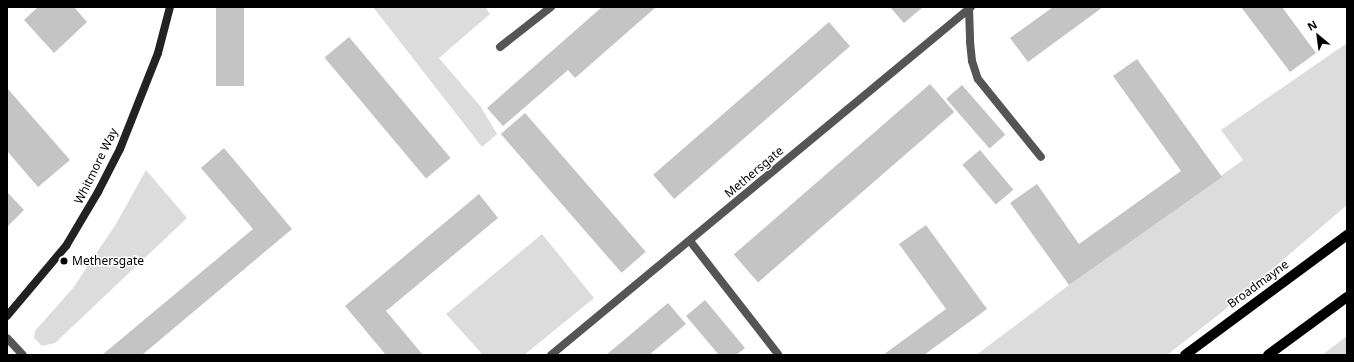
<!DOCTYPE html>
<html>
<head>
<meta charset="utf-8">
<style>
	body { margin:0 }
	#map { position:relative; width:1354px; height:362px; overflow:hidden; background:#fff; font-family:"Noto Sans",sans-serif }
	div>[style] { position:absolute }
	.green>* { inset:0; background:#dcdcdc }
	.building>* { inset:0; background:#c4c4c4; transform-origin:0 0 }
	.street>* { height:8px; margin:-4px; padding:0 4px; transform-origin:4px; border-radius:4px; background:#555 }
	.secondary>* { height:8px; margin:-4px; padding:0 4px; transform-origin:4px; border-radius:4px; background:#222 }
	.primary>* { height:10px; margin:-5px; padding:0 5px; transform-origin:5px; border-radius:5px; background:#000 }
	.dots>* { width:11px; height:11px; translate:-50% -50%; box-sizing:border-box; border:2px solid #fff; border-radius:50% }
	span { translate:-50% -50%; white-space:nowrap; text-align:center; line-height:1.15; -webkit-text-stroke:3px #fff; paint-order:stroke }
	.street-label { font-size:12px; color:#000 }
	.poi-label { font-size:12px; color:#000 }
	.left { translate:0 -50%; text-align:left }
	.frame { position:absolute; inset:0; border:8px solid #000; pointer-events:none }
	.north { position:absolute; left:1298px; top:16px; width:40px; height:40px; -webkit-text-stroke:3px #fff; paint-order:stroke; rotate:331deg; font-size:11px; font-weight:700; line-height:16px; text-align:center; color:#000 }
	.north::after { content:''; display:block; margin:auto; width:14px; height:18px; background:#000; clip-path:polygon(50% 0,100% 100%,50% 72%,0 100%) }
</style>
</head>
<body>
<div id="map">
	<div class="green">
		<div style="clip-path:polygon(373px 7px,485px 7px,490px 14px,439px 58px,481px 107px,497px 134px,482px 147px)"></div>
		<div style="clip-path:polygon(1347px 43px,1347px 205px,1222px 312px,1167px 355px,976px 355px,1069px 285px,1243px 160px,1221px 130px)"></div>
		<div style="clip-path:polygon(146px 170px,187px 218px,55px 343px,42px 346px,34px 338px,35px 331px,73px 288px,116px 224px)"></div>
		<div style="clip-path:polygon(542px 234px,594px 298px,524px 355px,483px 355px,446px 314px)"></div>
		<div style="clip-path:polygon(1347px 336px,1347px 355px,1322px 355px)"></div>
	</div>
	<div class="building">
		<div style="clip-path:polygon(38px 7px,74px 7px,87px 22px,54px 53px,24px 20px)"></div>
		<div style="left:216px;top:7px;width:28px;height:79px"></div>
		<div style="clip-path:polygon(602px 7px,656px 7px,575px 78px,568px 70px,503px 126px,487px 108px)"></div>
		<div style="clip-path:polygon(890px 7px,923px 7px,904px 23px)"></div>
		<div style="clip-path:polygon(1053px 7px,1103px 7px,1028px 62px,1010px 38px)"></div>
		<div style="clip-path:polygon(1241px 7px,1282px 7px,1316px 53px,1290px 72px)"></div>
		<div style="left:829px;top:22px;width:32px;height:233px;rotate:49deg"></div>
		<div style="left:349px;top:37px;width:158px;height:32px;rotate:50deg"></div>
		<div style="clip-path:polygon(1137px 59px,1222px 177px,1069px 285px,1010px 203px,1037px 184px,1079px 244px,1181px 171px,1113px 76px)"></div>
		<div style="left:930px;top:84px;width:37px;height:260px;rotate:49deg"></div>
		<div style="left:962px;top:85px;width:66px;height:21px;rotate:49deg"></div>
		<div style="clip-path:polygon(7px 88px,70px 160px,38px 187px,7px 151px)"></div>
		<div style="left:525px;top:113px;width:184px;height:32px;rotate:49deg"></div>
		<div style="clip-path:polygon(224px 148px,292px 229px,142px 355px,102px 355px,253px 229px,201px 168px)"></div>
		<div style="left:980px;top:150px;width:52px;height:23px;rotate:50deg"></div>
		<div style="clip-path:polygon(7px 192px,24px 210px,7px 227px)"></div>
		<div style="clip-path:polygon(479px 194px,498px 218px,386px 311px,423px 355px,386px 355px,345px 306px)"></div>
		<div style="clip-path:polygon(926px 225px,987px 309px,924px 355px,883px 355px,946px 309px,899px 244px)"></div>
		<div style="clip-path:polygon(705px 300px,745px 348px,736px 355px,719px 355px,686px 316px)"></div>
		<div style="clip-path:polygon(668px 303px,686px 324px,649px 355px,606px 355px)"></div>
	</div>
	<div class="street">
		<div style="left:969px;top:9px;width:33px;rotate:88deg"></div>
		<div style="left:970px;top:42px;width:19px;rotate:84deg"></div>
		<div style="left:972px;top:61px;width:19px;rotate:72deg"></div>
		<div style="left:978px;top:79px;width:100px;rotate:51.1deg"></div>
		<div style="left:500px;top:47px;width:65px;rotate:-38.1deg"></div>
		<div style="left:690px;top:241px;width:143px;rotate:52.1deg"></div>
		<div style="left:7px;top:338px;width:23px;rotate:47deg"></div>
		<div style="left:551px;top:355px;width:545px;rotate:-39.64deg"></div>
	</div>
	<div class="secondary">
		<div style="left:7px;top:316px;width:92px;rotate:-49.9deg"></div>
		<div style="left:66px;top:246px;width:63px;rotate:-59.3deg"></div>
		<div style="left:98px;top:192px;width:48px;rotate:-62.9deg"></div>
		<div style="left:120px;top:149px;width:103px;rotate:-68.4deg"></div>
		<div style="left:158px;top:53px;width:48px;rotate:-75.4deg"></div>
	</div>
	<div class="primary">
		<div style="left:1185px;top:355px;width:202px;rotate:-36.5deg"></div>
		<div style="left:1268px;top:355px;width:98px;rotate:-36.3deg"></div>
	</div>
	<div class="dots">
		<div style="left:64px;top:261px;background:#000"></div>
	</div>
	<div class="street-label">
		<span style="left:96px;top:166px;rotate:-64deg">Whitmore Way</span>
		<span style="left:754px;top:172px;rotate:-40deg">Methersgate</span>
		<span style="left:1258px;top:284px;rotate:-36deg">Broadmayne</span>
	</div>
	<div class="poi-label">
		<span class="left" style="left:72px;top:261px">Methersgate</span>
	</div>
	<div class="frame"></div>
	<div class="north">N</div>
</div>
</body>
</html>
